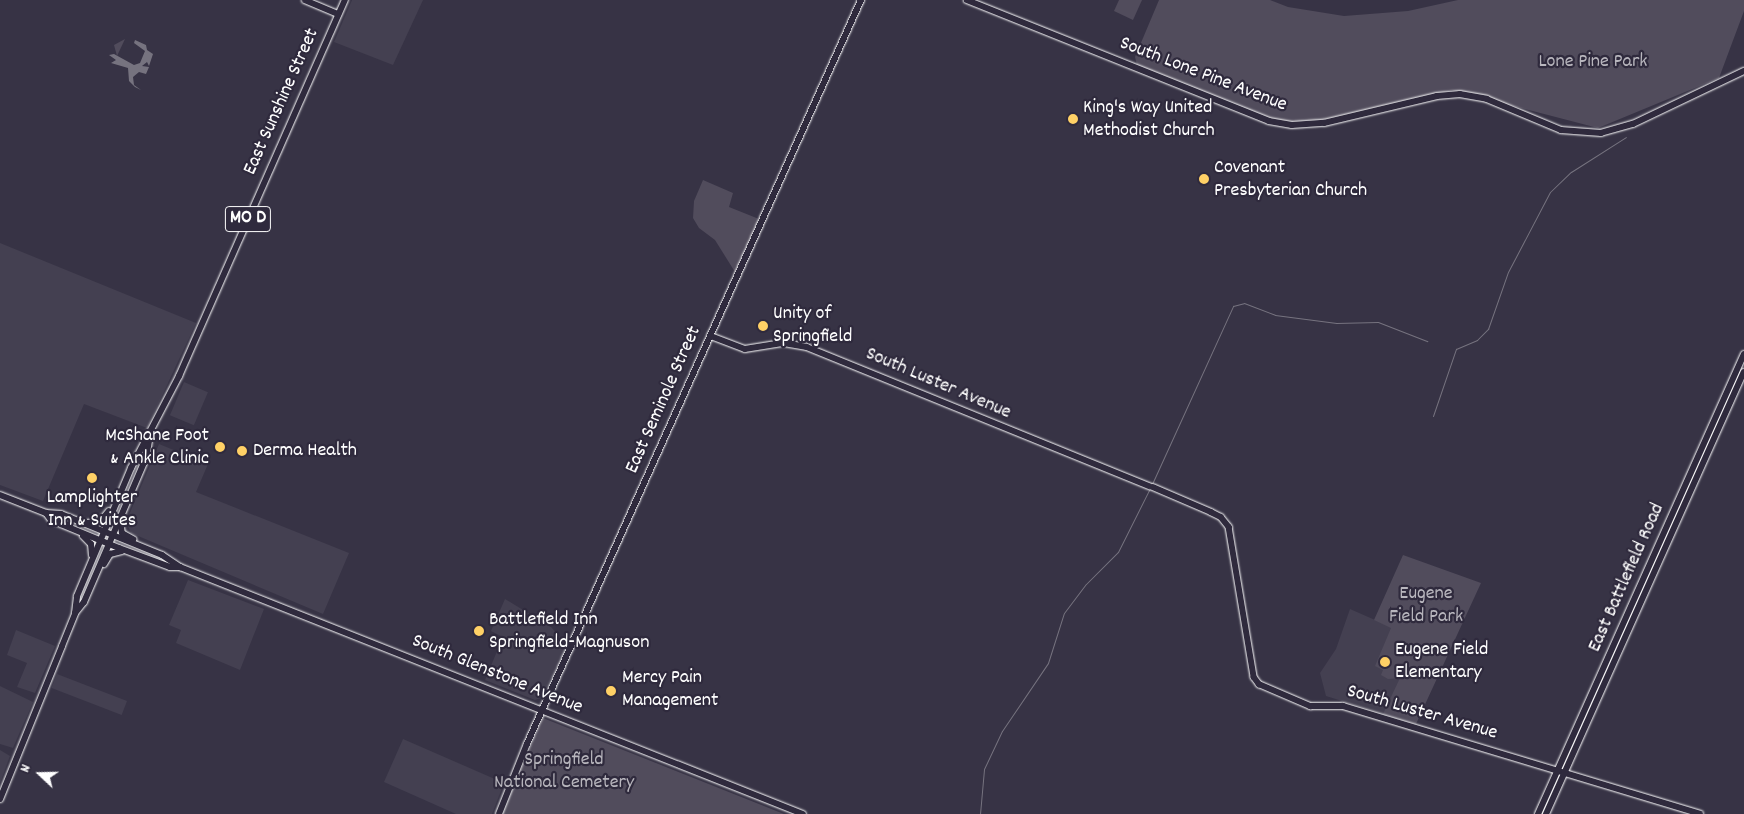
<!DOCTYPE html>
<html>
<head>
<meta charset="utf-8">
<style>
	body { margin:0 }
	#map { position:relative; width:1744px; height:814px; overflow:hidden; background:#373345; font-family:Dekko,sans-serif }
	div>[style] { position:absolute }
	.built>* { inset:0; background:#444051; transform-origin:0 0 }
	.green>* { inset:0; background:#514c5c }
	.water>* { inset:0; background:#76737f }
	.stream>* { height:1px; margin:-0.5px; padding:0 0.5px; transform-origin:0.5px; border-radius:0.5px; background:#76737f }
	.roads { filter:drop-shadow(0 0 1px #fff) drop-shadow(0 0 1px #fff) }
	.secondary>* { height:5.5px; margin:-2.75px; padding:0 2.75px; transform-origin:2.75px; border-radius:2.75px; background:#2f2a3d }
	.primary>* { height:6px; margin:-3px; padding:0 3px; transform-origin:3px; border-radius:3px; background:#2f2a3d }
	.dots>* { width:14px; height:14px; translate:-50% -50%; box-sizing:border-box; border:2px solid #2f2a3d; border-radius:50% }
	span { translate:-50% -50%; white-space:nowrap; text-align:center; line-height:1.15; -webkit-text-stroke:4.5px #2f2a3d; paint-order:stroke }
	.shield-label span { padding:1px 4px; background:#2f2a3d; border:1px solid; border-radius:4px; -webkit-text-stroke-width:0 }
	.shield-label { font-size:19px; color:#fff; font-weight:700 }
	.park-label { font-size:20px; color:#b9b7be }
	.street-label { font-size:20px; color:#fff }
	.poi-label { font-size:20px; color:#fff }
	.left { translate:0 -50%; text-align:left }
	.right { translate:-100% -50%; text-align:right }
	.north { position:absolute; left:15px; top:749px; width:50px; height:50px; -webkit-text-stroke:4px #2f2a3d; paint-order:stroke; rotate:291deg; font-size:14px; font-weight:700; line-height:20px; text-align:center; color:#fff }
	.north::after { content:''; display:block; margin:auto; width:18px; height:22px; background:#fff; clip-path:polygon(50% 0,100% 100%,50% 72%,0 100%) }
</style>
</head>
<body>
<div id="map">
	<div class="built">
		<div style="clip-path:polygon(352px 0,423px 0,393px 65px,334px 42px)"></div>
		<div style="clip-path:polygon(0 243px,196px 323px,147px 428px,84px 404px,43px 501px,0 485px)"></div>
		<div style="left:184px;top:382px;width:26px;height:36px;rotate:23deg"></div>
		<div style="clip-path:polygon(159px 444px,208px 464px,196px 492px,349px 553px,323px 614px,131px 533px,126px 522px)"></div>
		<div style="clip-path:polygon(188px 580px,264px 609px,240px 670px,176px 643px,181px 630px,169px 625px)"></div>
		<div style="clip-path:polygon(505px 599px,551px 627px,568px 646px,541px 698px,535px 700px,485px 680px,503px 637px,491px 631px)"></div>
		<div style="clip-path:polygon(1350px 609px,1391px 627px,1416px 724px,1326px 696px,1320px 673px,1336px 649px)"></div>
		<div style="clip-path:polygon(16px 630px,55px 646px,35px 693px,17px 687px,27px 663px,7px 655px)"></div>
		<div style="left:57px;top:674px;width:75px;height:15px;rotate:21deg"></div>
		<div style="clip-path:polygon(0 686px,33px 702px,13px 748px,0 744px)"></div>
		<div style="clip-path:polygon(403px 739px,504px 783px,492px 814px,456px 814px,384px 782px)"></div>
		<div style="clip-path:polygon(0 750px,10px 756px,0 783px)"></div>
	</div>
	<div class="green">
		<div style="clip-path:polygon(1119px 0,1142px 0,1133px 20px,1114px 11px)"></div>
		<div style="clip-path:polygon(1159px 0,1270px 0,1288px 7px,1344px 16px,1408px 11px,1458px 0,1744px 0,1744px 11px,1719px 78px,1598px 128px,1452px 90px,1326px 121px,1292px 123px,1263px 116px,1137px 65px,1135px 57px)"></div>
		<div style="clip-path:polygon(125px 39px,117px 56px,114px 45px)"></div>
		<div style="clip-path:polygon(703px 180px,733px 193px,729px 207px,759px 219px,735px 272px,715px 240px,699px 228px,693px 218px,694px 201px)"></div>
		<div style="clip-path:polygon(1403px 555px,1481px 583px,1416px 724px,1383px 714px,1400px 678px,1388px 679px,1381px 675px,1383px 670px,1375px 666px,1391px 628px,1374px 620px)"></div>
		<div style="clip-path:polygon(543px 718px,784px 814px,502px 814px)"></div>
	</div>
	<div class="water">
		<div style="clip-path:polygon(135px 40px,146px 45px,147px 50px,153px 54px,149px 66px,147px 62px,142px 66px,149px 67px,146px 74px,139px 72px,133px 77px,134px 85px,141px 90px,135px 87px,129px 81px,128px 68px,111px 63px,116px 60px,109px 55px,114px 54px,134px 65px,140px 63px,145px 51px,134px 43px)"></div>
	</div>
	<div class="stream">
		<div style="left:1433px;top:416px;width:71px;rotate:-71.1deg"></div>
		<div style="left:1456px;top:349px;width:23px;rotate:-23deg"></div>
		<div style="left:1477px;top:340px;width:16px;rotate:-45deg"></div>
		<div style="left:1488px;top:329px;width:60px;rotate:-70.7deg"></div>
		<div style="left:1508px;top:272px;width:90px;rotate:-62.3deg"></div>
		<div style="left:1550px;top:192px;width:29px;rotate:-44deg"></div>
		<div style="left:1571px;top:172px;width:65px;rotate:-32.5deg"></div>
		<div style="left:1152px;top:484px;width:196px;rotate:-65.5deg"></div>
		<div style="left:1233px;top:306px;width:11px;rotate:-15deg"></div>
		<div style="left:1244px;top:303px;width:33px;rotate:21deg"></div>
		<div style="left:1275px;top:315px;width:62px;rotate:7.5deg"></div>
		<div style="left:1336px;top:323px;width:42px;rotate:-1.4deg"></div>
		<div style="left:1378px;top:322px;width:53px;rotate:21.2deg"></div>
		<div style="left:980px;top:814px;width:45px;rotate:-84.9deg"></div>
		<div style="left:984px;top:769px;width:42px;rotate:-64.7deg"></div>
		<div style="left:1002px;top:731px;width:82px;rotate:-55.9deg"></div>
		<div style="left:1048px;top:663px;width:52px;rotate:-72.3deg"></div>
		<div style="left:1064px;top:613px;width:36px;rotate:-53deg"></div>
		<div style="left:1086px;top:584px;width:45px;rotate:-45deg"></div>
		<div style="left:1118px;top:552px;width:72px;rotate:-63.4deg"></div>
	</div>
	<div class="roads">
		<div class="secondary">
			<div style="left:305px;top:0;width:36px;rotate:23deg"></div>
			<div style="left:967px;top:0;width:325px;rotate:21.8deg"></div>
			<div style="left:1269px;top:121px;width:23px;rotate:10deg"></div>
			<div style="left:1292px;top:125px;width:32px;rotate:-4deg"></div>
			<div style="left:1324px;top:123px;width:116px;rotate:-13.4deg"></div>
			<div style="left:1437px;top:96px;width:23px;rotate:-5deg"></div>
			<div style="left:1460px;top:94px;width:27px;rotate:10deg"></div>
			<div style="left:1487px;top:99px;width:80px;rotate:22.7deg"></div>
			<div style="left:1561px;top:130px;width:40px;rotate:4.3deg"></div>
			<div style="left:1601px;top:133px;width:33px;rotate:-16deg"></div>
			<div style="left:1633px;top:124px;width:123px;rotate:-25.5deg"></div>
			<div style="left:711px;top:336px;width:36px;rotate:21deg"></div>
			<div style="left:745px;top:349px;width:39px;rotate:-9deg"></div>
			<div style="left:784px;top:343px;width:23px;rotate:10deg"></div>
			<div style="left:807px;top:347px;width:370px;rotate:22.1deg"></div>
			<div style="left:1153px;top:487px;width:63px;rotate:23.3deg"></div>
			<div style="left:1211px;top:512px;width:11px;rotate:27deg"></div>
			<div style="left:1221px;top:517px;width:13px;rotate:51deg"></div>
			<div style="left:1229px;top:527px;width:152px;rotate:80.5deg"></div>
			<div style="left:1254px;top:677px;width:9px;rotate:54deg"></div>
			<div style="left:1259px;top:684px;width:56px;rotate:23.3deg"></div>
			<div style="left:1310px;top:706px;width:33px"></div>
			<div style="left:1343px;top:706px;width:373px;rotate:16.8deg"></div>
			<div style="left:499px;top:814px;width:75px;rotate:-68.2deg"></div>
			<div style="left:527px;top:744px;width:816px;rotate:-65.82deg"></div>
		</div>
		<div class="primary">
			<div style="left:0;top:495px;width:49px;rotate:21.4deg"></div>
			<div style="left:46px;top:513px;width:15px;rotate:4deg"></div>
			<div style="left:61px;top:514px;width:109px;rotate:22.1deg"></div>
			<div style="left:162px;top:555px;width:22px;rotate:34deg"></div>
			<div style="left:180px;top:567px;width:670px;rotate:21.63deg"></div>
			<div style="left:46px;top:513px;width:9px;rotate:54deg"></div>
			<div style="left:51px;top:520px;width:74px;rotate:22.4deg"></div>
			<div style="left:119px;top:548px;width:54px;rotate:20.4deg"></div>
			<div style="left:170px;top:567px;width:10px"></div>
			<div style="left:120px;top:521px;width:12px;rotate:81deg"></div>
			<div style="left:122px;top:533px;width:13px;rotate:29deg"></div>
			<div style="left:87px;top:523px;width:13px;rotate:-4deg"></div>
			<div style="left:100px;top:522px;width:14px;rotate:-51deg"></div>
			<div style="left:83px;top:536px;width:11px;rotate:45deg"></div>
			<div style="left:91px;top:544px;width:11px;rotate:85deg"></div>
			<div style="left:104px;top:564px;width:12px;rotate:-59deg"></div>
			<div style="left:110px;top:554px;width:12px;rotate:-14deg"></div>
			<div style="left:75px;top:613px;width:14px;rotate:-51deg"></div>
			<div style="left:84px;top:602px;width:157px;rotate:-66.7deg"></div>
			<div style="left:146px;top:458px;width:22px;rotate:-80deg"></div>
			<div style="left:0;top:799px;width:165px;rotate:-67.9deg"></div>
			<div style="left:62px;top:646px;width:35px;rotate:-68deg"></div>
			<div style="left:75px;top:613px;width:17px;rotate:-83deg"></div>
			<div style="left:77px;top:596px;width:139px;rotate:-67.1deg"></div>
			<div style="left:131px;top:468px;width:104px;rotate:-62.4deg"></div>
			<div style="left:179px;top:376px;width:411px;rotate:-66.2deg"></div>
			<div style="left:1538px;top:814px;width:504px;rotate:-65.88deg"></div>
			<div style="left:1546px;top:814px;width:484px;rotate:-65.9deg"></div>
		</div>
	</div>
	<div class="dots">
		<div style="left:1073px;top:119px;background:#ffd166"></div>
		<div style="left:1204px;top:179px;background:#ffd166"></div>
		<div style="left:763px;top:326px;background:#ffd166"></div>
		<div style="left:220px;top:447px;background:#ffd166"></div>
		<div style="left:242px;top:451px;background:#ffd166"></div>
		<div style="left:92px;top:478px;background:#ffd166"></div>
		<div style="left:479px;top:631px;background:#ffd166"></div>
		<div style="left:1385px;top:662px;background:#ffd166"></div>
		<div style="left:611px;top:691px;background:#ffd166"></div>
	</div>
	<div class="shield-label">
		<span style="left:248px;top:219px">MO D</span>
	</div>
	<div class="park-label">
		<span style="left:1593px;top:62px">Lone Pine Park</span>
		<span style="left:1426px;top:606px">Eugene<br>Field Park</span>
		<span style="left:564px;top:772px">Springfield<br>National Cemetery</span>
	</div>
	<div class="street-label">
		<span style="left:1203px;top:75px;rotate:21deg">South Lone Pine Avenue</span>
		<span style="left:282px;top:102px;rotate:-66deg">East Sunshine Street</span>
		<span style="left:938px;top:384px;rotate:23deg">South Luster Avenue</span>
		<span style="left:664px;top:400px;rotate:-66deg">East Seminole Street</span>
		<span style="left:1627px;top:578px;rotate:-66deg">East Battlefield Road</span>
		<span style="left:497px;top:675px;rotate:22deg">South Glenstone Avenue</span>
		<span style="left:1422px;top:713px;rotate:16deg">South Luster Avenue</span>
	</div>
	<div class="poi-label">
		<span class="left" style="left:1083px;top:120px">King's Way United<br>Methodist Church</span>
		<span class="left" style="left:1214px;top:180px">Covenant<br>Presbyterian Church</span>
		<span class="left" style="left:773px;top:326px">Unity of<br>Springfield</span>
		<span class="right" style="left:209px;top:448px">McShane Foot<br>&amp; Ankle Clinic</span>
		<span class="left" style="left:253px;top:451px">Derma Health</span>
		<span style="left:92px;top:510px">Lamplighter<br>Inn &amp; Suites</span>
		<span class="left" style="left:489px;top:632px">Battlefield Inn<br>Springfield-Magnuson</span>
		<span class="left" style="left:1395px;top:662px">Eugene Field<br>Elementary</span>
		<span class="left" style="left:622px;top:690px">Mercy Pain<br>Management</span>
	</div>
	<div class="north">N</div>
</div>
</body>
</html>
